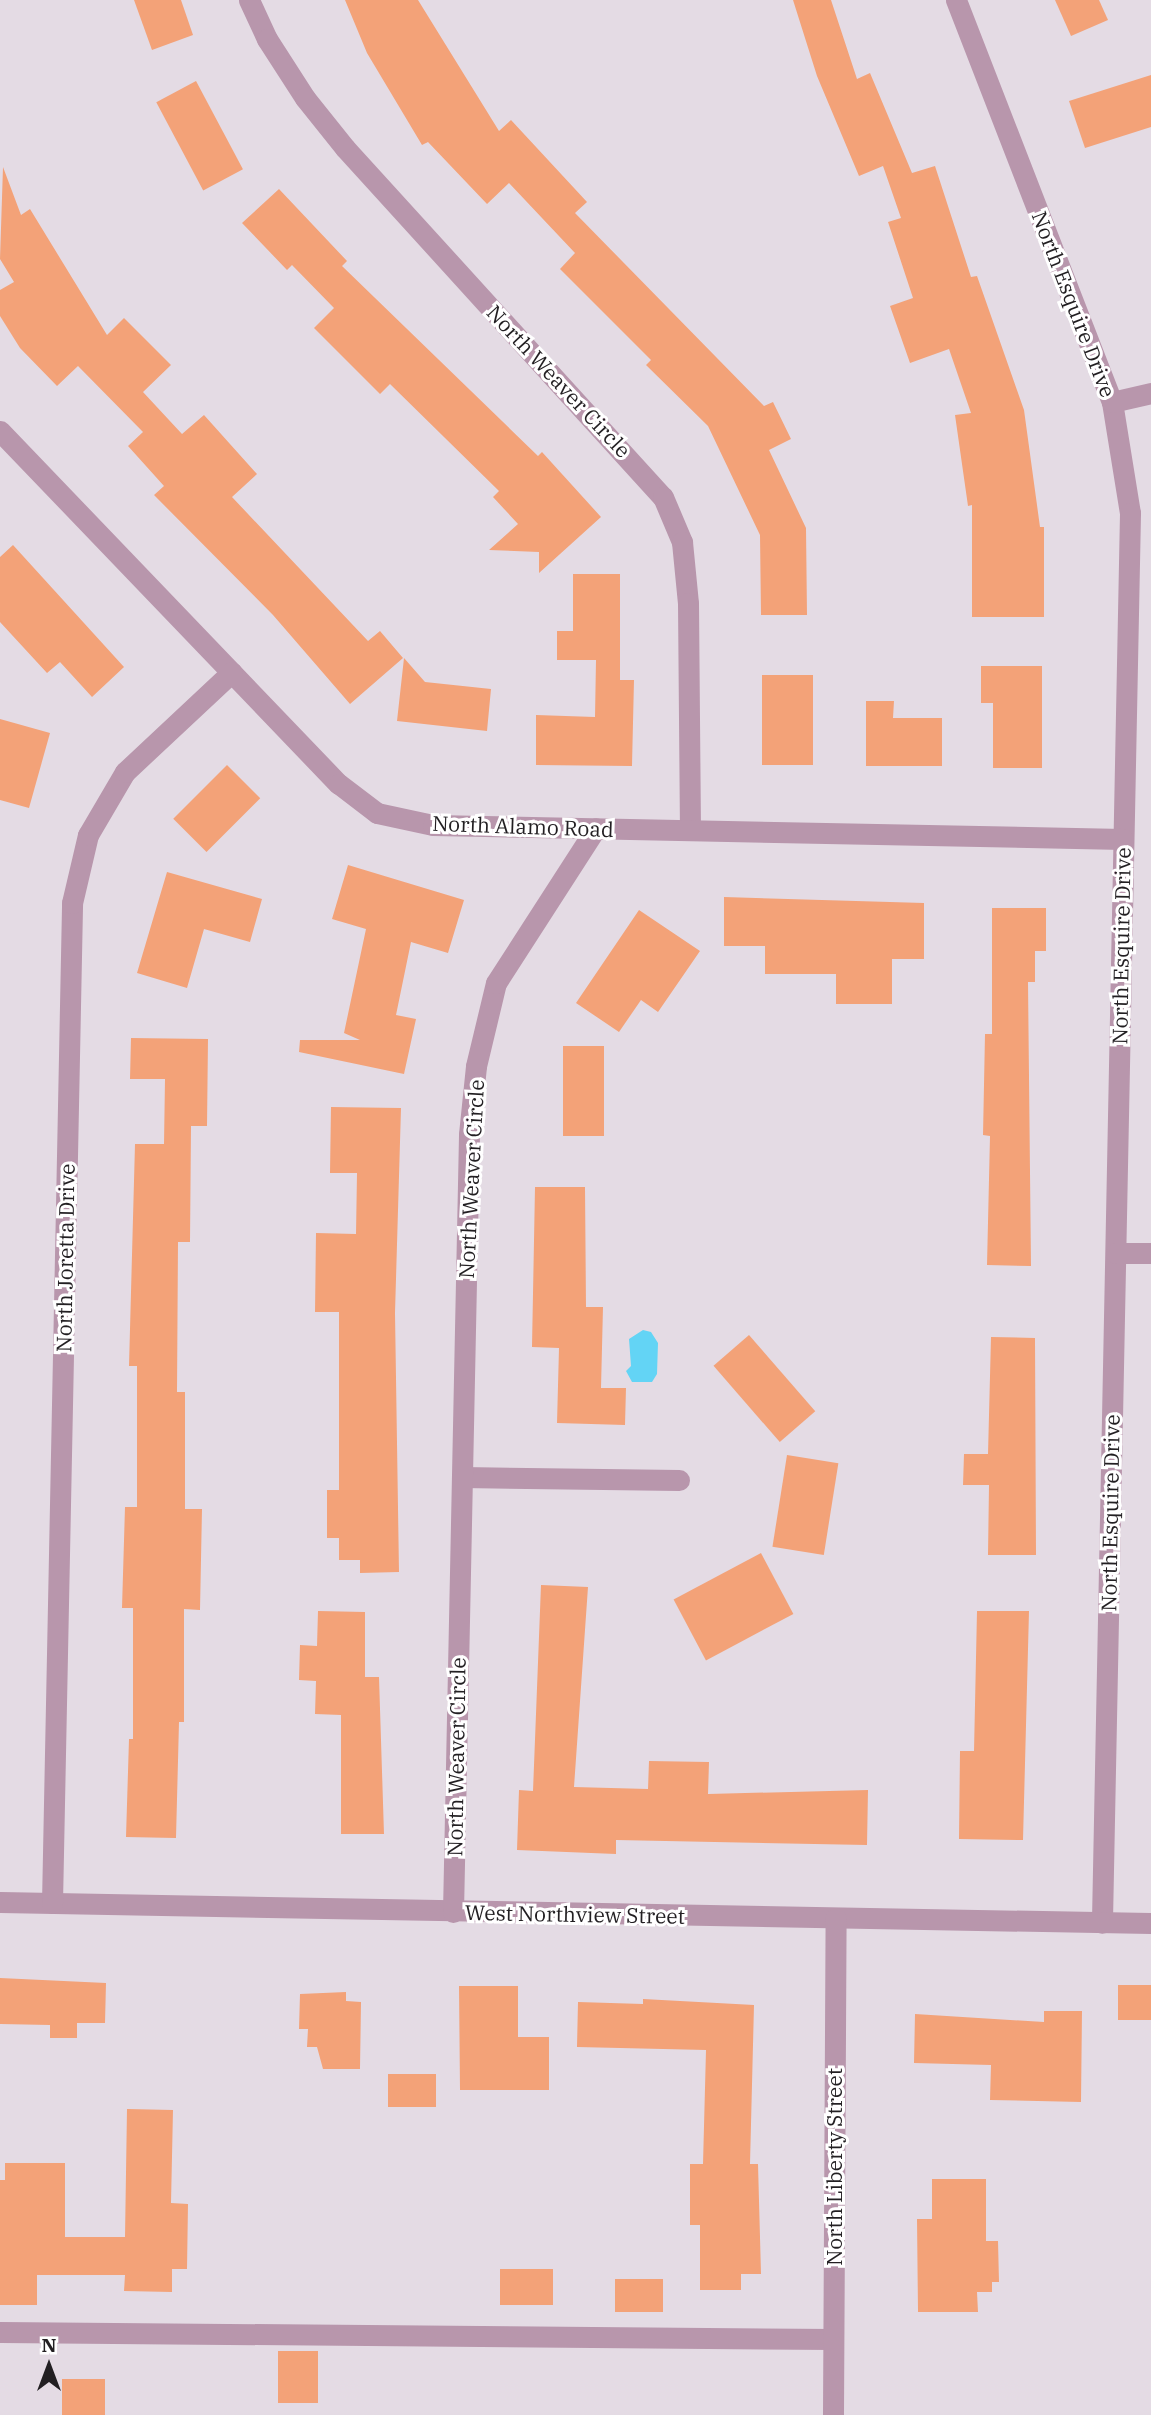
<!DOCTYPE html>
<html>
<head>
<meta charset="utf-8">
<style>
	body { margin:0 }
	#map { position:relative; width:1151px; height:2415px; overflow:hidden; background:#e4dbe4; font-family:"IBM Plex Serif",serif }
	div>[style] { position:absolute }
	.water>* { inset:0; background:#63d4f5 }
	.building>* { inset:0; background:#f3a278; transform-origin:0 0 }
	.minor>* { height:21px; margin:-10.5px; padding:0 10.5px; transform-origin:10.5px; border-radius:10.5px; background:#b896ac }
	span { translate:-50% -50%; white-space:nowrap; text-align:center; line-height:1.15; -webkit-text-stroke:6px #fff; paint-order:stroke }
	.street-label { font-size:21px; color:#221f22 }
	.north { position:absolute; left:14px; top:2331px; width:70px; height:70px; -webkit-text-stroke:5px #fff; paint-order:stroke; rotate:0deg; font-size:19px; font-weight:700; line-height:28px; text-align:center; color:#221f22 }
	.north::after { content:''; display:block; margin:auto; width:24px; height:32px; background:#221f22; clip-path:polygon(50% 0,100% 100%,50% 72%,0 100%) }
</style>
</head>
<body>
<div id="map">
	<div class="water">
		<div style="clip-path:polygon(643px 1330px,651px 1332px,658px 1343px,657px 1374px,652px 1382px,632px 1382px,626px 1371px,631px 1366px,629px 1339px)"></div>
	</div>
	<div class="building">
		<div style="clip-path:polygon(134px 0,181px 0,193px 35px,152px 50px)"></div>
		<div style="clip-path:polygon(345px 0,418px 0,499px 131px,511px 120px,587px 202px,575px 213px,764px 406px,773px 402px,791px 439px,769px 450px,806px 528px,807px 615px,761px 615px,760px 535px,708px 426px,646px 365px,651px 360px,560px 269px,575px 253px,509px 183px,487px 204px,428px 142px,422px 145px,367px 53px)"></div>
		<div style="clip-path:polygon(793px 0,831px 0,857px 79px,870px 73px,912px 173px,935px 166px,971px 277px,977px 276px,1024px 410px,1040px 527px,1044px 527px,1044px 617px,972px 617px,972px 505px,968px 506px,955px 415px,971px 413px,949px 349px,910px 363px,890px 306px,913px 298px,888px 222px,901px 218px,883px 166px,859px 176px,817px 76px)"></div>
		<div style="clip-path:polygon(1055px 0,1099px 0,1108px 20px,1071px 36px)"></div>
		<div style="clip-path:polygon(1151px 75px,1151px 127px,1085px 148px,1069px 101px)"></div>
		<div style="left:196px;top:81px;width:100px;height:45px;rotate:62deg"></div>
		<div style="clip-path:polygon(3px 167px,21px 215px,30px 209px,107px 335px,124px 318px,171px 365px,143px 392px,182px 434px,204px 415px,257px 474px,232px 497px,368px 641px,380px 631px,403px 658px,350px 704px,273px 615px,154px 495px,164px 486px,128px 446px,143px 432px,78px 366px,57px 386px,20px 348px,0 316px,0 290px,14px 282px,0 259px)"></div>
		<div style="clip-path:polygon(279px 189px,347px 261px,342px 266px,538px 456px,542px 452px,601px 517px,539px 573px,539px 552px,489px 550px,518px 524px,493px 497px,499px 491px,390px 384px,380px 394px,314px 328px,334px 308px,292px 265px,287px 270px,242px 223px)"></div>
		<div style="clip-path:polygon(13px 545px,124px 667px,92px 697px,60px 662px,47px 673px,0 622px,0 557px)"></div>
		<div style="clip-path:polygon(573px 574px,620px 574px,620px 680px,634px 680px,632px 766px,536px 765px,536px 715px,595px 717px,596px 660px,557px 660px,557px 631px,573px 631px)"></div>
		<div style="clip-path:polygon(404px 658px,425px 682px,491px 689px,487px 731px,397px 721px)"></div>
		<div style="clip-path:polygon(981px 666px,1042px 666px,1042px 768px,993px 768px,993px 703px,981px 703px)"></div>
		<div style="left:762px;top:675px;width:51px;height:90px"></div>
		<div style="clip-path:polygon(866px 701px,894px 701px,893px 718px,942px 718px,942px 766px,866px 766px)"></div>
		<div style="clip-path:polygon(0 719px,50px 733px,29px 808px,0 800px)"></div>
		<div style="left:227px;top:765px;width:47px;height:76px;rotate:45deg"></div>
		<div style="clip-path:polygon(348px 865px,464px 900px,448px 953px,411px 942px,396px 1015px,416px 1019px,404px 1074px,299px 1052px,300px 1040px,360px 1040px,344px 1033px,366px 929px,332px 919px)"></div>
		<div style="clip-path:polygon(167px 872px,262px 899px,250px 942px,204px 929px,187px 988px,137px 973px)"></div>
		<div style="clip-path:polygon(724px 897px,924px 903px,924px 959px,892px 959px,892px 1004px,836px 1004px,836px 974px,765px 974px,765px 946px,724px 946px)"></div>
		<div style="clip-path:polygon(992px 908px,1046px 908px,1046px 951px,1035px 951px,1035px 982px,1028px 982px,1031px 1266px,987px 1265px,990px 1136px,983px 1135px,985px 1034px,992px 1034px)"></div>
		<div style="clip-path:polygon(639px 910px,700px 951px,658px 1012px,641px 1000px,619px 1032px,576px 1003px)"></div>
		<div style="clip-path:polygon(131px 1038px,208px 1039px,207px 1126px,191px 1126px,190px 1242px,178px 1242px,177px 1392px,185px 1392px,185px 1509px,202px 1509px,200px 1610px,184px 1609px,184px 1722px,179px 1722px,176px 1838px,126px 1837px,129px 1739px,133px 1739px,133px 1608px,122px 1608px,125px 1507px,137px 1507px,137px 1366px,129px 1366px,135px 1144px,164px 1144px,165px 1079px,130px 1079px)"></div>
		<div style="left:563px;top:1046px;width:41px;height:90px"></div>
		<div style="clip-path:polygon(331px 1107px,401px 1108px,395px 1313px,399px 1572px,360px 1573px,360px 1560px,339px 1560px,339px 1538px,327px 1538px,327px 1490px,339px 1490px,339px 1312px,315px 1312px,316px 1233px,356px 1234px,357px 1173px,330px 1173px)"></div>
		<div style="clip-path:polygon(535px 1187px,585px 1187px,586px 1307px,603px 1307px,601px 1388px,626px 1388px,625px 1425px,557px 1423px,559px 1348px,532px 1347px)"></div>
		<div style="left:749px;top:1335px;width:101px;height:47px;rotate:49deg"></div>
		<div style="clip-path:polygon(991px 1337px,1035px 1338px,1036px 1555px,988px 1555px,989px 1485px,963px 1485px,964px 1454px,988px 1454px)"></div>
		<div style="left:787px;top:1455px;width:52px;height:93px;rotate:9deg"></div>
		<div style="left:761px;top:1553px;width:69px;height:99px;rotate:62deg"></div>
		<div style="clip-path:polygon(541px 1585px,588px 1587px,574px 1787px,648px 1789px,649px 1761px,709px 1762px,708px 1794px,868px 1790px,867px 1845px,616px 1840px,616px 1854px,517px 1850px,519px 1790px,533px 1791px)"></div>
		<div style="clip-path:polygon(318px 1611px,365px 1612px,365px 1677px,379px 1677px,384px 1834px,341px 1834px,341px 1715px,315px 1714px,316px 1681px,299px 1680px,300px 1645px,317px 1646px)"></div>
		<div style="clip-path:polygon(977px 1611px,1029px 1611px,1023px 1840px,959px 1839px,960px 1751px,974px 1751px)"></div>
		<div style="clip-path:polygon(0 1978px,106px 1983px,105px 2023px,77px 2023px,77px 2038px,50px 2038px,50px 2025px,0 2024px)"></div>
		<div style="left:1151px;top:1985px;width:35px;height:33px;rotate:90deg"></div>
		<div style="clip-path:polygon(459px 1986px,518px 1986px,518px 2037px,549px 2037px,549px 2090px,460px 2090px)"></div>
		<div style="clip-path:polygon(346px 1992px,346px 2001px,361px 2002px,360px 2069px,323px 2069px,317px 2047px,307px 2047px,308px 2029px,299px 2029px,300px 1994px)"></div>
		<div style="clip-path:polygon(643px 1999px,754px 2005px,750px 2164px,758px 2164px,761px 2274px,741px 2274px,741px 2290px,700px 2290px,700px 2225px,690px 2225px,690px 2164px,703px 2164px,706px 2050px,577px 2047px,578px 2002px,643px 2004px)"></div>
		<div style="clip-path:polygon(1044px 2011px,1082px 2011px,1081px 2102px,990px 2100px,991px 2065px,914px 2063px,915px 2014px,1044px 2022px)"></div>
		<div style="left:388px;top:2074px;width:48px;height:33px"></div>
		<div style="clip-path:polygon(127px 2109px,173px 2110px,171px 2203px,188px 2204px,187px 2269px,172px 2269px,172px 2292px,124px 2291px,125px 2275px,37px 2275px,37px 2305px,0 2305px,0 2180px,5px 2180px,5px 2163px,65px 2163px,65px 2237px,125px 2237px)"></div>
		<div style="clip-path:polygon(932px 2179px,986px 2179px,986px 2241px,998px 2241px,999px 2282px,992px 2282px,992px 2292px,977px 2292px,978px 2312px,918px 2312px,917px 2219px,932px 2219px)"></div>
		<div style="left:500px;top:2269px;width:53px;height:36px"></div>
		<div style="left:615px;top:2279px;width:48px;height:33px"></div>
		<div style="left:278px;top:2351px;width:40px;height:52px"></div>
		<div style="left:62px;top:2379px;width:43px;height:36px"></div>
	</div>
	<div class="minor">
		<div style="left:249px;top:0;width:43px;rotate:65.2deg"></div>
		<div style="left:267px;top:39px;width:70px;rotate:57.2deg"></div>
		<div style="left:305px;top:98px;width:64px;rotate:51.3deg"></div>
		<div style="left:345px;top:148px;width:472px;rotate:47.7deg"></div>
		<div style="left:663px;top:497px;width:49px;rotate:67.1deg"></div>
		<div style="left:682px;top:542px;width:61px;rotate:84.4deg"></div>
		<div style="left:688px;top:603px;width:227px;rotate:89.5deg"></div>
		<div style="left:956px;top:0;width:431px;rotate:68.8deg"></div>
		<div style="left:1112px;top:402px;width:112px;rotate:80.8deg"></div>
		<div style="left:1130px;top:513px;width:1410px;rotate:91.14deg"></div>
		<div style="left:1112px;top:402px;width:40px;rotate:-13deg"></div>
		<div style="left:0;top:431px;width:489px;rotate:46.2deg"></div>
		<div style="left:339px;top:784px;width:48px;rotate:37.3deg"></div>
		<div style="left:377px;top:813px;width:57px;rotate:12.1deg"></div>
		<div style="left:433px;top:825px;width:690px;rotate:1.16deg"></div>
		<div style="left:1116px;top:1253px;width:35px"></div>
		<div style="left:462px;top:1477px;width:217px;rotate:0.8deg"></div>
		<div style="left:0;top:1902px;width:1151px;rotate:1.05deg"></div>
		<div style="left:52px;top:1903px;width:1000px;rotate:-88.85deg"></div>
		<div style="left:72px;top:903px;width:70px;rotate:-76.8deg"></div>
		<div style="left:88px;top:835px;width:73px;rotate:-59.6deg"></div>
		<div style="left:125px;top:772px;width:146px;rotate:-43.1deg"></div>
		<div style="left:453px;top:1912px;width:778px;rotate:-88.82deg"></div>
		<div style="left:469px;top:1134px;width:68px;rotate:-84.1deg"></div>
		<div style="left:476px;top:1066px;width:85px;rotate:-76.5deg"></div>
		<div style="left:496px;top:983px;width:184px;rotate:-57.2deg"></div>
		<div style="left:0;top:2332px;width:833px;rotate:0.48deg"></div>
		<div style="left:833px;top:2415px;width:497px;rotate:-89.7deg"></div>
	</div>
	<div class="street-label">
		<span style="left:1074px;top:304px;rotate:69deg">North Esquire Drive</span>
		<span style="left:559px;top:381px;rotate:47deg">North Weaver Circle</span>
		<span style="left:523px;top:826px;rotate:2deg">North Alamo Road</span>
		<span style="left:1121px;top:946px;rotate:-89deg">North Esquire Drive</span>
		<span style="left:471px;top:1179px;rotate:-87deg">North Weaver Circle</span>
		<span style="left:65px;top:1258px;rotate:-89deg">North Joretta Drive</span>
		<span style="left:1110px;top:1513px;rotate:-89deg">North Esquire Drive</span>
		<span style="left:456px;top:1757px;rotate:-89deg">North Weaver Circle</span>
		<span style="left:575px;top:1914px;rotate:1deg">West Northview Street</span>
		<span style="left:834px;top:2167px;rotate:-90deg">North Liberty Street</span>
	</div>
	<div class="north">N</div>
</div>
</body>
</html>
